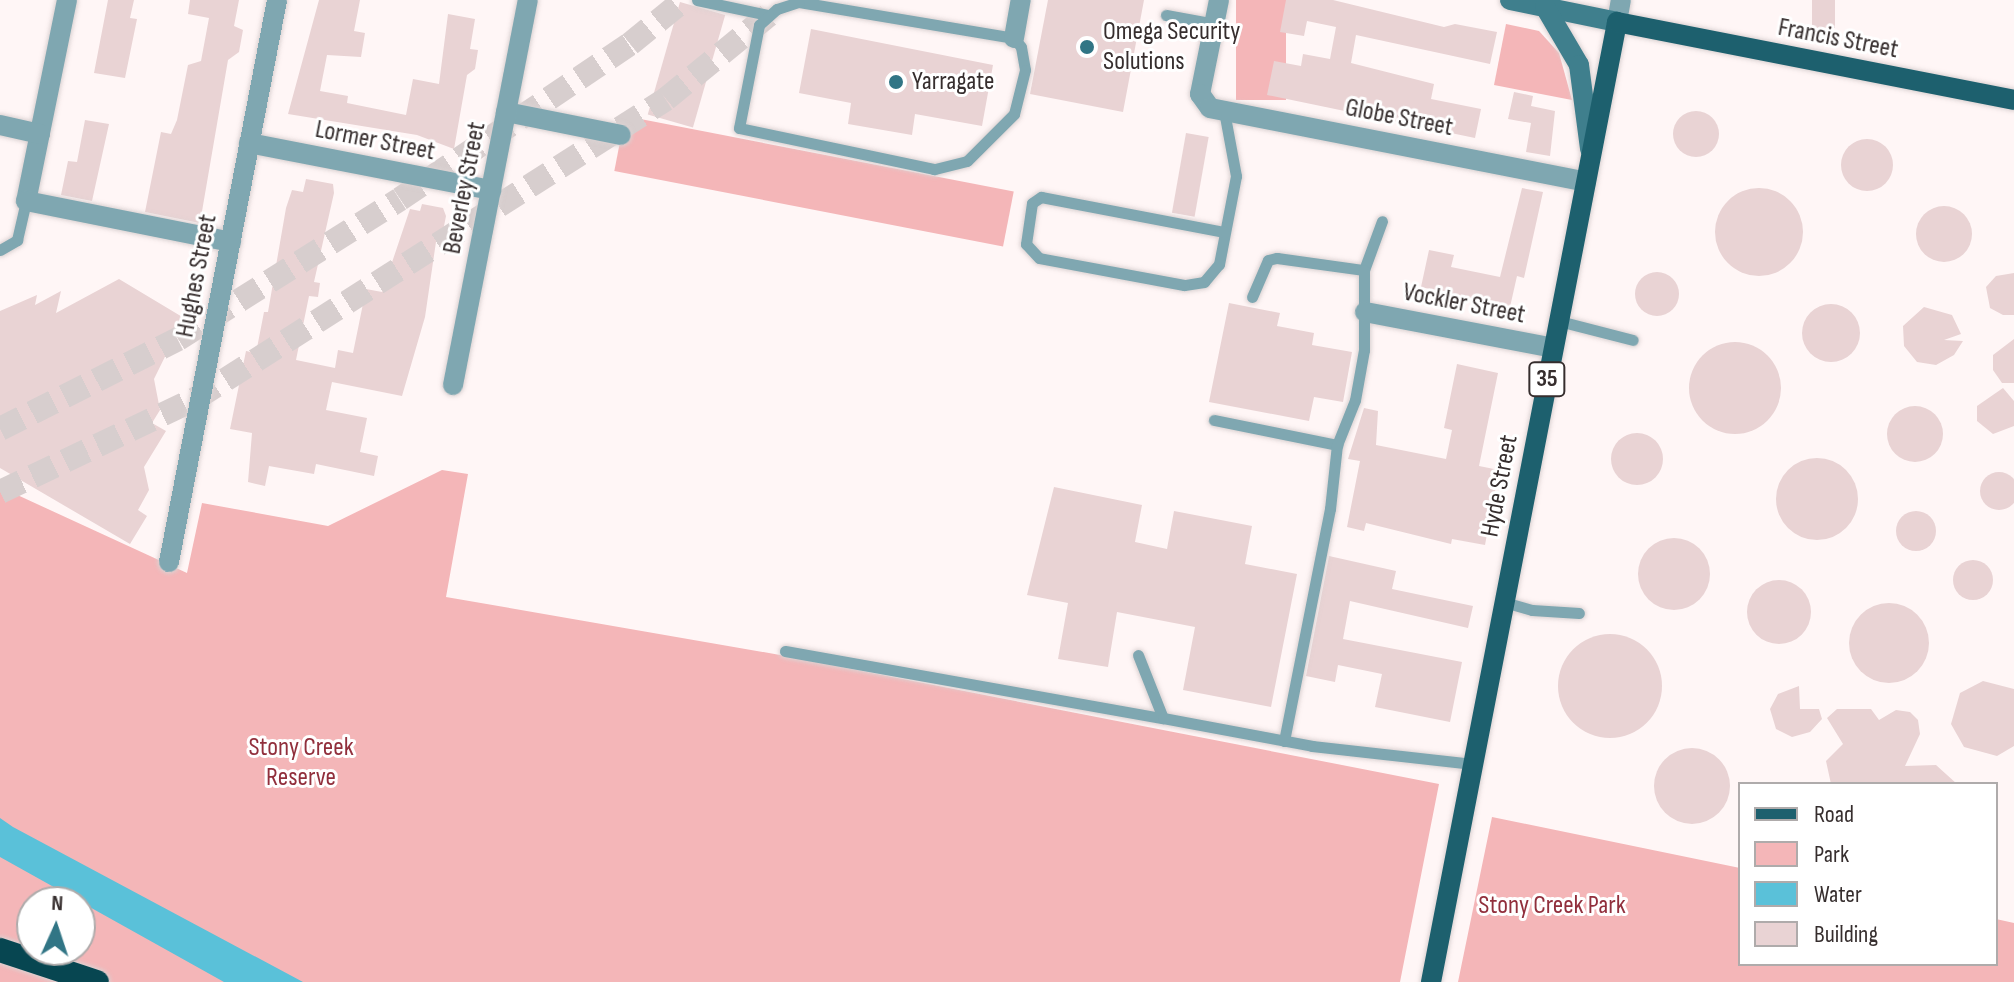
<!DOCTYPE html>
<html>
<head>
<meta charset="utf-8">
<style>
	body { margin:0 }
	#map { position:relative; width:2014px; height:982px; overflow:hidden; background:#fff6f6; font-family:"Sofia Sans Condensed",sans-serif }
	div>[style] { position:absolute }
	.green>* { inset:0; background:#f4b6b8; transform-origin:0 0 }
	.water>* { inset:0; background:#5ac1d9 }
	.building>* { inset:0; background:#e9d3d4; transform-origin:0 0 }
	.round { border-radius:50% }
	.motorway-tunnel>* { height:24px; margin-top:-12px; transform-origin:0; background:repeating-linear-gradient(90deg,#d7cece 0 24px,transparent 0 36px) }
	.roads { filter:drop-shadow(0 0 2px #dbd2d2) drop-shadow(0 0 2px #dbd2d2) }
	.service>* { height:11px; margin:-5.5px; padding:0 5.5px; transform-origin:5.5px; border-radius:5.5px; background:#7fa7b1 }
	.minor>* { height:20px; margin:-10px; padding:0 10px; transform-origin:10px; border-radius:10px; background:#7fa7b1 }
	.tertiary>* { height:20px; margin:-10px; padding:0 10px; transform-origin:10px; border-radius:10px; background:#7fa7b1 }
	.secondary>* { height:20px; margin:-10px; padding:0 10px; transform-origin:10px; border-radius:10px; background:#3f7f8d }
	.primary>* { height:20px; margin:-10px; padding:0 10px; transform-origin:10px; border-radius:10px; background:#1d606e }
	.motorway>* { height:24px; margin:-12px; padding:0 12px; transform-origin:12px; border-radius:12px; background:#074651 }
	.dots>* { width:22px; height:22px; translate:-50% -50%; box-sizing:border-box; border:4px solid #fff; border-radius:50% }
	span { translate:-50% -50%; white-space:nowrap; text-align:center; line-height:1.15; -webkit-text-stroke:6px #fff; paint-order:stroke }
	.shield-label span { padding:2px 6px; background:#fff; border:2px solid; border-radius:6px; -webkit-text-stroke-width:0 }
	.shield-label { font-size:24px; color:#362e2e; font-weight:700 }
	.poi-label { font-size:26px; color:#362e2e }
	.left { translate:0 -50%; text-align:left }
	.street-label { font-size:26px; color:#362e2e }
	.park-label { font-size:26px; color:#912f3c }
	.legend { position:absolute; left:1738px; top:782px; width:260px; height:184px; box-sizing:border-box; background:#fff; border:2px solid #afabab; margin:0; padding:10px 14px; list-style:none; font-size:24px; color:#362e2e }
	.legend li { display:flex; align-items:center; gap:16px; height:40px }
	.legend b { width:40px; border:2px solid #afabab }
	.north { position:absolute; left:16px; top:886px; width:80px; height:80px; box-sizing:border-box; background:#fff; border:2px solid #afabab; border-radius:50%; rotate:3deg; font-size:22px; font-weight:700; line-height:32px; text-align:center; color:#362e2e }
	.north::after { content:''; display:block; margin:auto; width:28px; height:36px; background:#317585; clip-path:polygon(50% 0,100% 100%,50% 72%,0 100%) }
</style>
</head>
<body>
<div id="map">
	<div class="green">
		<div style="left:1236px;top:0;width:50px;height:100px"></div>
		<div style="clip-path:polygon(1506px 24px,1539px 31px,1559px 53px,1572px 100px,1494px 85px)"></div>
		<div style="left:625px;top:116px;width:396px;height:56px;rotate:11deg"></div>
		<div style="clip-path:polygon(evenodd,442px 470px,468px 474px,446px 597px,780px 655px,1439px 784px,1400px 982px,0 982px,0 487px,187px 573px,202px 503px,328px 526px,442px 470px,32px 902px,80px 902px,80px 950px,32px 950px,32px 902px)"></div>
		<div style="clip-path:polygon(1492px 817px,1740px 868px,1740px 964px,1996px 964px,1996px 919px,2014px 923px,2014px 982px,1458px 982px)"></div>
	</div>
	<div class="water">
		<div style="clip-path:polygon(0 818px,13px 827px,303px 982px,224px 982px,0 857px)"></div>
	</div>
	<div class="building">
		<div style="clip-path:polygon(108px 0,134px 0,130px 18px,137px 19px,125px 78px,94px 73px)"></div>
		<div style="clip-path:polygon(190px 0,239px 0,234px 26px,243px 30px,239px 52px,228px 60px,200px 223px,145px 212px,161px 132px,171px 134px,177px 120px,188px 65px,201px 61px,209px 18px,188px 14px)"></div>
		<div style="clip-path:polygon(319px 0,360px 0,354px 31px,365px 33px,361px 57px,327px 55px,320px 91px,348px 96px,347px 103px,406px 115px,413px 79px,439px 84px,448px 14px,475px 19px,470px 49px,478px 50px,475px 69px,467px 75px,454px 149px,417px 135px,288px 114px)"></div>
		<div style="clip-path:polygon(1048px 0,1144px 0,1123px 112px,1030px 94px)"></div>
		<div style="clip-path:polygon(1286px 0,1333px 0,1444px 27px,1455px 24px,1497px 32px,1490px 64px,1356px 35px,1351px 63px,1434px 84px,1431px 99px,1481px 109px,1475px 138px,1267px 95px,1274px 61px,1301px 66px,1303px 54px,1330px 59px,1336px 27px,1307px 21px,1304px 36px,1280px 32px)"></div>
		<div style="left:1812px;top:0;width:23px;height:28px"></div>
		<div style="left:680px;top:2px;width:47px;height:117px;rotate:16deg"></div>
		<div style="clip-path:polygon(811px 29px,993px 65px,982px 126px,915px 114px,912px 135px,848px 124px,851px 103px,799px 93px)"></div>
		<div style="clip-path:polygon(1514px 92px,1533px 96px,1531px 106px,1555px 111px,1550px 156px,1526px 152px,1531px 123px,1508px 119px)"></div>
		<div class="round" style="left:1673px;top:111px;width:46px;height:46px"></div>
		<div style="clip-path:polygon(85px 120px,109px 124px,92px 201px,61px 195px,68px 161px,77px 162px)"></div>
		<div style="left:1186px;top:133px;width:23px;height:81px;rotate:10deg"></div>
		<div class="round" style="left:1841px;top:139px;width:52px;height:52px"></div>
		<div style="clip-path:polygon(306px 179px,333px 184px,334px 193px,314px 282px,320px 283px,318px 297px,309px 296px,296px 360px,335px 368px,338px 350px,353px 353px,366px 289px,382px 292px,410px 209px,420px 211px,422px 204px,443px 208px,446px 216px,442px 236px,437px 235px,425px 317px,402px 396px,332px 382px,326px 410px,367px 418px,360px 452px,378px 456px,374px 476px,316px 464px,314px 474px,269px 466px,265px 486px,248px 482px,252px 433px,230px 429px,246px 351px,256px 353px,264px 312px,268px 312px,286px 208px,292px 190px,303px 192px)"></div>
		<div style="clip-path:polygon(1522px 188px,1543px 192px,1524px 278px,1517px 276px,1510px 307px,1421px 287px,1429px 250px,1454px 255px,1451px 267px,1500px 277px)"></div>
		<div class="round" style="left:1715px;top:188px;width:88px;height:88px"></div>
		<div class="round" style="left:1916px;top:206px;width:56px;height:56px"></div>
		<div class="round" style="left:1635px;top:272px;width:44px;height:44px"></div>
		<div style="clip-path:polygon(2014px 273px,2014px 315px,2003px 315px,1990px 308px,1986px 287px,1996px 276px)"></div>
		<div style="clip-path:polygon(119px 279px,184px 318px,154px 379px,160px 410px,152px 423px,166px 431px,144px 467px,149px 490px,138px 510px,147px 516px,130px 544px,0 468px,0 311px,37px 295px,35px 305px,61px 291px,56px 313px)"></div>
		<div style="clip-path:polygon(1229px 303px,1280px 313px,1277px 326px,1314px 333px,1312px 345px,1352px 352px,1343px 402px,1314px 397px,1309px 421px,1209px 402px)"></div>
		<div class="round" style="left:1802px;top:304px;width:58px;height:58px"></div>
		<div style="clip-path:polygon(1924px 307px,1952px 315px,1961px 334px,1944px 340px,1963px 341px,1954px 355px,1936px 365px,1917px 362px,1904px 346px,1903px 326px)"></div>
		<div style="clip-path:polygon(2014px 339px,2014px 383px,2002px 383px,1993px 370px,1993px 355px)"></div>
		<div class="round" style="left:1689px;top:342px;width:92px;height:92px"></div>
		<div style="clip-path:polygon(1457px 364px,1498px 373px,1479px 466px,1499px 470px,1485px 545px,1452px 539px,1451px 544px,1366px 523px,1364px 531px,1347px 527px,1360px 461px,1348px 459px,1364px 408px,1378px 411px,1376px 445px,1446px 459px,1452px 430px,1444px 428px)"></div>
		<div style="clip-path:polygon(2003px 388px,2014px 401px,2014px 426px,1993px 434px,1977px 421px,1977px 406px)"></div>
		<div class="round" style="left:1887px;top:406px;width:56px;height:56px"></div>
		<div class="round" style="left:1611px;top:433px;width:52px;height:52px"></div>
		<div class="round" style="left:1776px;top:458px;width:82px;height:82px"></div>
		<div class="round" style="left:1980px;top:472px;width:38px;height:38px"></div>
		<div style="clip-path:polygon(1054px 487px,1142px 505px,1135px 542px,1167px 549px,1174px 511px,1252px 526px,1245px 564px,1297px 574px,1271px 707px,1183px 690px,1195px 627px,1117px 612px,1108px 667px,1058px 659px,1068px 603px,1027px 595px)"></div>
		<div class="round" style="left:1896px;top:511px;width:40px;height:40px"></div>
		<div class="round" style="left:1638px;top:538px;width:72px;height:72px"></div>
		<div style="clip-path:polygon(1329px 556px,1396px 571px,1392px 589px,1473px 606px,1468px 628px,1350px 601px,1343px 639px,1462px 662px,1450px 722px,1375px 707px,1382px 674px,1338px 665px,1335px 682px,1306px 676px)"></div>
		<div class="round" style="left:1953px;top:560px;width:40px;height:40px"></div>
		<div class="round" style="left:1747px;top:580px;width:64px;height:64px"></div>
		<div class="round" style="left:1849px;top:603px;width:80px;height:80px"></div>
		<div class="round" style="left:1558px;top:634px;width:104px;height:104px"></div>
		<div style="clip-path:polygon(1983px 681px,2014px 689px,2014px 746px,1997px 756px,1964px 747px,1951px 724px,1960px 693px)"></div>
		<div style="clip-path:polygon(1799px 686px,1800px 709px,1819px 709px,1822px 719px,1810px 732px,1792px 737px,1776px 729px,1770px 709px,1778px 694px)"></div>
		<div style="clip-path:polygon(1837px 709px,1871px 709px,1879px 720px,1896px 710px,1910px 712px,1918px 720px,1920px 734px,1905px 766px,1936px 765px,1957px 784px,1831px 784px,1826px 761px,1843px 744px,1827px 718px)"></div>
		<div class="round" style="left:1654px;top:748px;width:76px;height:76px"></div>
	</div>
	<div class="motorway-tunnel">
		<div style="left:0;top:429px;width:199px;rotate:-26.8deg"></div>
		<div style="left:178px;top:339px;width:262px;rotate:-32.2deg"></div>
		<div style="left:400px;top:199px;width:277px;rotate:-34deg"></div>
		<div style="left:630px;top:44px;width:70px;rotate:-39.2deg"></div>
		<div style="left:0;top:492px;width:216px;rotate:-25.5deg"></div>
		<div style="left:195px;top:399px;width:558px;rotate:-32.49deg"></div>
		<div style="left:666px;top:99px;width:142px;rotate:-39.3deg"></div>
	</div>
	<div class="roads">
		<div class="service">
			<div style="left:697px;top:0;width:73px;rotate:11.9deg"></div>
			<div style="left:799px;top:2px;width:218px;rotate:9.5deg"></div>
			<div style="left:1014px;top:38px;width:11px;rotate:52deg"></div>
			<div style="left:1021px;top:47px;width:23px;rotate:80deg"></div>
			<div style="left:1025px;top:70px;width:45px;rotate:104deg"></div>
			<div style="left:1014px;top:114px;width:66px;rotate:135deg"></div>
			<div style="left:967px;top:161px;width:34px;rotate:166deg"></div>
			<div style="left:934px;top:169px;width:199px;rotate:-168.1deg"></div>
			<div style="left:739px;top:128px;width:105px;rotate:-79deg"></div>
			<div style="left:759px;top:25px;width:24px;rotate:-42deg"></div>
			<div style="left:777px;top:9px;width:23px;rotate:-18deg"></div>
			<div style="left:1166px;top:15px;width:50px;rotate:10.4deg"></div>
			<div style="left:1224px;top:111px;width:66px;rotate:79.5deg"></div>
			<div style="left:1236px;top:176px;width:90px;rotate:100.9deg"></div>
			<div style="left:1219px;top:264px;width:23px;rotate:130deg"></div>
			<div style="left:1204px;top:282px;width:20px;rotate:171deg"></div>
			<div style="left:1184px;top:285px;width:147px;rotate:-169.5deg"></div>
			<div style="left:1039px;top:258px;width:19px;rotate:-133deg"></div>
			<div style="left:1026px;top:244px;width:41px;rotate:-81.7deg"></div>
			<div style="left:1032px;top:203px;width:11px;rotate:-34deg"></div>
			<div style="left:1041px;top:197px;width:187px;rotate:10.8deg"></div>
			<div style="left:0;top:250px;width:20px;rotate:-30deg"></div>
			<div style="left:17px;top:240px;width:40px;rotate:-77deg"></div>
			<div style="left:1252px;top:297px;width:40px;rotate:-66.6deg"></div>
			<div style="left:1268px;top:260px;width:9px;rotate:-13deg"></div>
			<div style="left:1277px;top:258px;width:88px;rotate:7.9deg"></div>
			<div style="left:1364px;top:270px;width:52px;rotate:-69.8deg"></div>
			<div style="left:1559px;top:321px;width:76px;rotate:14.4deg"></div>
			<div style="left:1214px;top:420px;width:126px;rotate:11.5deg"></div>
			<div style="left:1504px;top:602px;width:29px;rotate:16deg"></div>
			<div style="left:1532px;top:610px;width:47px;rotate:3.7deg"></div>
			<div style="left:785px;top:651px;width:384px;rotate:10.1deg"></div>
			<div style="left:1138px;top:655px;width:68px;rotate:68.4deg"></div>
			<div style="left:1163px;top:718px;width:152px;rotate:10.6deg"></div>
			<div style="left:1312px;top:746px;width:162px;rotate:6.4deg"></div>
			<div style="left:1284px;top:741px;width:237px;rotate:-78.8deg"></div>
			<div style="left:1330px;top:509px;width:64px;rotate:-83.8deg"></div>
			<div style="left:1337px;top:445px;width:48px;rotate:-68.2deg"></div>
			<div style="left:1355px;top:400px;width:51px;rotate:-79.8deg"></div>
			<div style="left:1364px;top:350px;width:80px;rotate:-90deg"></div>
		</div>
		<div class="minor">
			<div style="left:67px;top:0;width:205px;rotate:101.5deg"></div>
			<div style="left:26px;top:201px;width:209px;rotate:11.3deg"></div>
			<div style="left:1219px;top:0;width:96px;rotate:101.4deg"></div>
			<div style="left:1200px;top:94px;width:17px;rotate:54deg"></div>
			<div style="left:1210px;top:108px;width:383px;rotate:11.1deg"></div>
			<div style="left:1014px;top:38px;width:39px;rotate:-80deg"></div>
			<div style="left:506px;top:112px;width:117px;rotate:11.3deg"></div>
			<div style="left:0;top:125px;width:41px;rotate:12.7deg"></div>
			<div style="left:249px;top:143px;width:247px;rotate:11deg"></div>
			<div style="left:1365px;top:312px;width:191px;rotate:10.8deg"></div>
			<div style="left:453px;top:385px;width:392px;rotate:-79deg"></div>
			<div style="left:169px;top:562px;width:572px;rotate:-79.12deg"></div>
		</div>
		<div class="tertiary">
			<div style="left:1617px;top:22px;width:22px;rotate:-80deg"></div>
		</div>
		<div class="secondary">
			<div style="left:1510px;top:0;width:109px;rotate:11.6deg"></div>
			<div style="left:1545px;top:7px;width:67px;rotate:59.6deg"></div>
			<div style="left:1579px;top:65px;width:85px;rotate:82.5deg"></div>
		</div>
		<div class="primary">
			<div style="left:1431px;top:982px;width:978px;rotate:-79.03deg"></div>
			<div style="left:1617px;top:22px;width:405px;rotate:11.1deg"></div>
		</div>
		<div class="motorway">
			<div style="left:0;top:950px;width:102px;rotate:18.3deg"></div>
		</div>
	</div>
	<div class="dots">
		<div style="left:1087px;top:47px;background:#317585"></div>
		<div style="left:896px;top:82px;background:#317585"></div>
	</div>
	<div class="shield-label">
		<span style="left:1547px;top:379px">35</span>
	</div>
	<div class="poi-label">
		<span class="left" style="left:1103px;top:47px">Omega Security<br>Solutions</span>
		<span class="left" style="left:912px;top:82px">Yarragate</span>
	</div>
	<div class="street-label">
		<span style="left:1838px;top:39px;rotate:11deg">Francis Street</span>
		<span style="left:1399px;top:118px;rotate:11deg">Globe Street</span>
		<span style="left:375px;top:141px;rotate:11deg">Lormer Street</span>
		<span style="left:465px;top:188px;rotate:-79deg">Beverley Street</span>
		<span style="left:197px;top:276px;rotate:-79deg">Hughes Street</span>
		<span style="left:1464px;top:304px;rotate:11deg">Vockler Street</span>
		<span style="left:1500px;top:486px;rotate:-79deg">Hyde Street</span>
	</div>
	<div class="park-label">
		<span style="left:301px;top:763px">Stony Creek<br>Reserve</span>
		<span style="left:1552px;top:906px">Stony Creek Park</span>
	</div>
	<ul class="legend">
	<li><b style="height:10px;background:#1d606e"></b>Road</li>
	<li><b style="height:22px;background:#f4b6b8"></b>Park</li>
	<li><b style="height:22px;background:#5ac1d9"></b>Water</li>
	<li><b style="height:22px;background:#e9d3d4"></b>Building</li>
	</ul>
	<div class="north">N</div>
</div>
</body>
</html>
